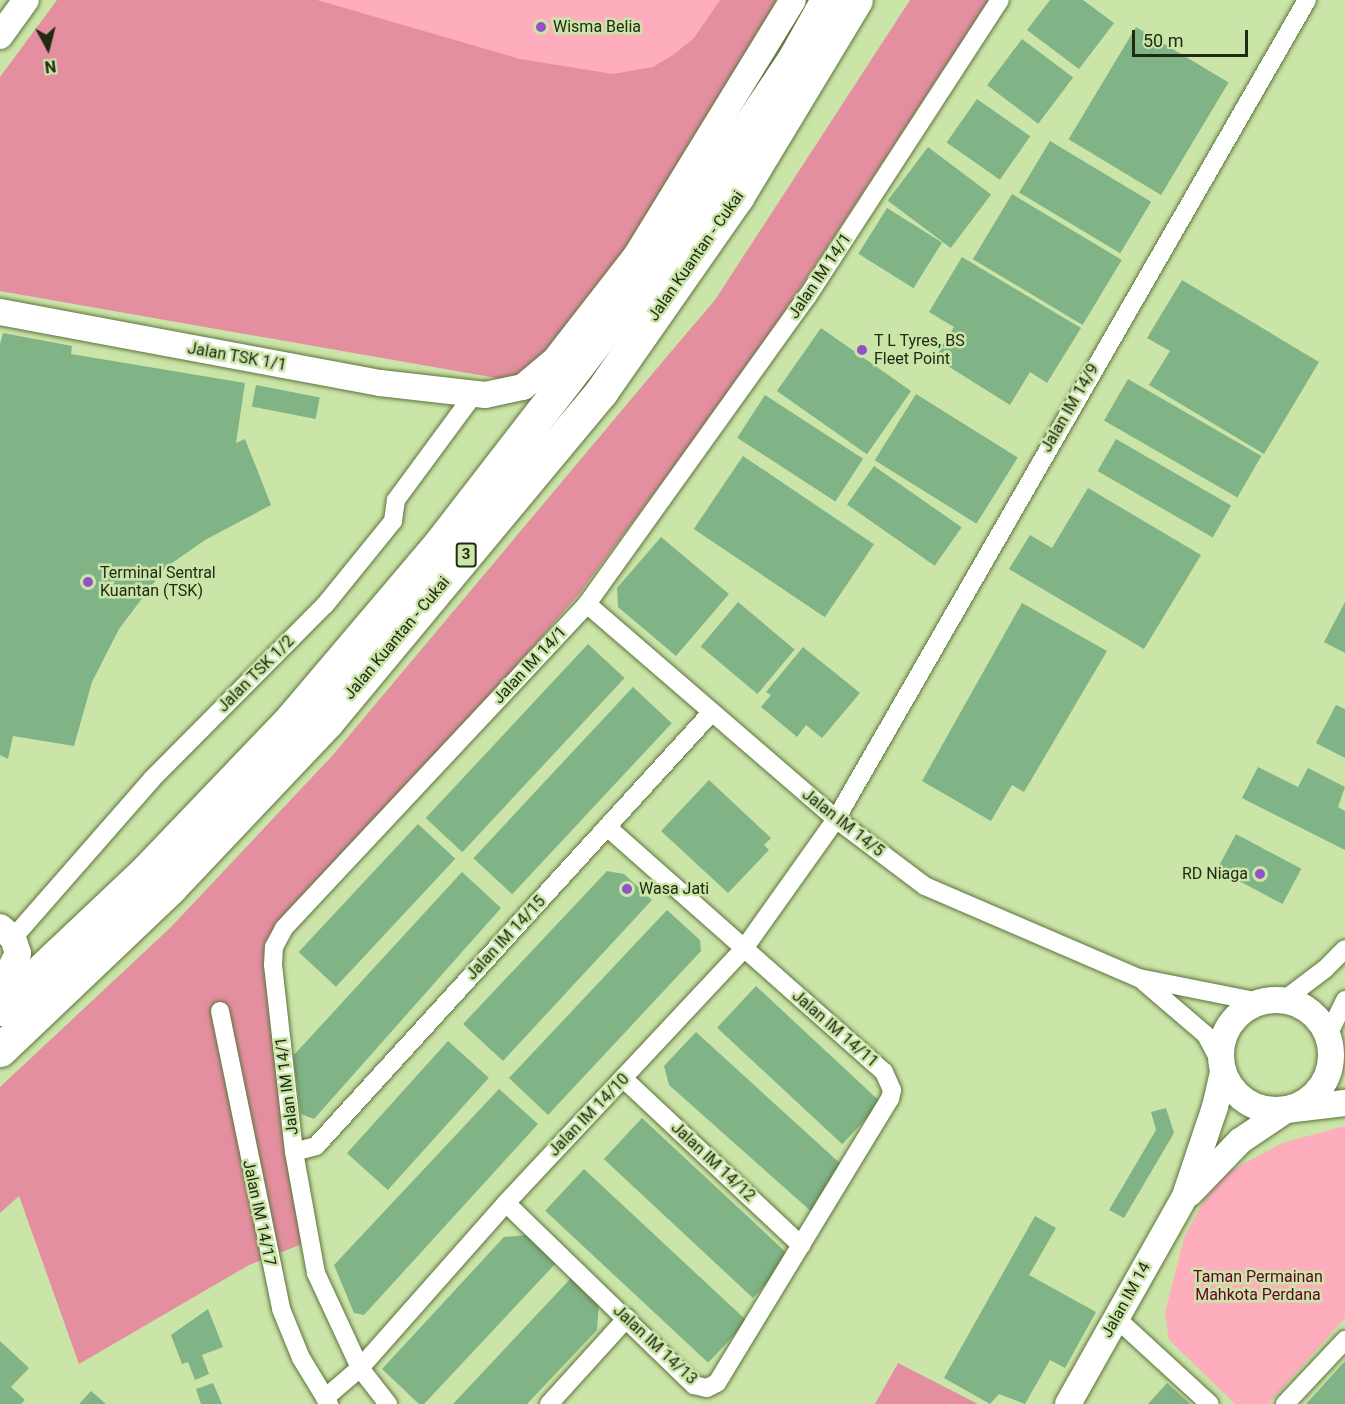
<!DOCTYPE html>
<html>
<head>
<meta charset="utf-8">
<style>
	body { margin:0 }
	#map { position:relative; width:1345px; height:1404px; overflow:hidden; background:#cbe5a9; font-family:Roboto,sans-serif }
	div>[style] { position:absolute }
	.green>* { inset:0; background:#fdadbc }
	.forest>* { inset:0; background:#e48fa0 }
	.building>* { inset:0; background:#80b385; transform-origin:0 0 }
	.roads { filter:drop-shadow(0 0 2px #5d733b) drop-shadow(0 0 2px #5d733b) }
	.street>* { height:18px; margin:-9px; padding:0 9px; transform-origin:9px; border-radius:9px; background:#fff }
	.secondary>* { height:26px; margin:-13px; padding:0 13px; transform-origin:13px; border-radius:13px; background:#fff }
	.secondary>.ring { margin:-13px; padding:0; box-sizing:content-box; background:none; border:26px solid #fff; border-radius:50% }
	.highway>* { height:33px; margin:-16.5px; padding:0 16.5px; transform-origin:16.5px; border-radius:16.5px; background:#fff }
	.dots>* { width:16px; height:16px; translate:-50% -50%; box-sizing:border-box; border:3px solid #cbe5a9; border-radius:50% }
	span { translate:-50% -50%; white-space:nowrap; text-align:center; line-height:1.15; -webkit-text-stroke:5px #cbe5a9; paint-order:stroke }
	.shield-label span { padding:2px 4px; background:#cbe5a9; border:2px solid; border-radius:4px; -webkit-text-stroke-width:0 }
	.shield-label { font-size:15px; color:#212b13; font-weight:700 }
	.poi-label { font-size:16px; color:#212b13 }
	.left { translate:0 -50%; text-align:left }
	.right { translate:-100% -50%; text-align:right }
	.street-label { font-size:16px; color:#212b13 }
	.park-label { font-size:16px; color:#670029 }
	.north { position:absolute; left:18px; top:18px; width:60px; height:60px; -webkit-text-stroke:4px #cbe5a9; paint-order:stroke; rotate:173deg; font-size:16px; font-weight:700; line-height:24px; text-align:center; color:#212b13 }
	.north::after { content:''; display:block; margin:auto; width:21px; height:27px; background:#212b13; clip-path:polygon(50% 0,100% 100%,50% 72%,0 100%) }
	.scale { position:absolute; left:1132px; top:30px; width:116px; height:27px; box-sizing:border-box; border:3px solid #212b13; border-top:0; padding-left:8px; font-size:18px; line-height:21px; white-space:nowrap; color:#212b13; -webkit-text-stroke:4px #cbe5a9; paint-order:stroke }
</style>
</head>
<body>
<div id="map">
	<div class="green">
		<div style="clip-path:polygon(269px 0,736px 0,626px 100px)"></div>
		<div style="clip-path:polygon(1345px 1126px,1345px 1318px,1268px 1404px,1235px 1404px,1169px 1340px,1165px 1313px,1184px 1238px,1205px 1198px,1227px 1173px,1282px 1143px)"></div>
	</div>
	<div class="forest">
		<div style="clip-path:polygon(57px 0,317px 0,520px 59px,613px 74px,653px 67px,673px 55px,694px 38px,720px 0,778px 0,636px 234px,549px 355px,516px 377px,502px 379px,0 291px,0 77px)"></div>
		<div style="clip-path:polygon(910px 0,989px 0,753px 360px,579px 594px,428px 767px,276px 925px,302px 1244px,249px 1265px,79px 1364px,19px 1196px,0 1213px,0 1087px,170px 928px,332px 756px,669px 354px,715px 300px)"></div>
		<div style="clip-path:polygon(898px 1363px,978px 1404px,875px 1404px)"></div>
	</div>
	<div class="building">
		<div style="clip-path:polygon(1050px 0,1083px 0,1114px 23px,1079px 69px,1027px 30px)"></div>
		<div style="left:1136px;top:27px;width:108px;height:131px;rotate:31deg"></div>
		<div style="left:1022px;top:39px;width:64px;height:58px;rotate:37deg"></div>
		<div style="left:977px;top:99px;width:65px;height:53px;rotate:35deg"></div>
		<div style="left:1050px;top:141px;width:118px;height:60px;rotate:31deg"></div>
		<div style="left:928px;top:147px;width:79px;height:67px;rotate:37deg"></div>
		<div style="left:1012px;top:194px;width:128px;height:76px;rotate:31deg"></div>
		<div style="left:887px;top:208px;width:65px;height:54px;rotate:32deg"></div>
		<div style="clip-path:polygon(962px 257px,1081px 328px,1047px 383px,1030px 372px,1010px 405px,935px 358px,954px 327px,929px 312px)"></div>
		<div style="clip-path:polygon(1182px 280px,1319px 362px,1264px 454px,1149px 385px,1170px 351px,1147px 338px)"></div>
		<div style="left:821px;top:328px;width:110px;height:77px;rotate:35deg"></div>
		<div style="clip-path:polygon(3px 333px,72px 346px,71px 354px,245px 383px,236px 443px,245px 439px,271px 505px,205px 540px,165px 568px,119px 629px,92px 682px,74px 746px,13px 736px,8px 759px,0 755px,0 344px)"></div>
		<div style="left:1128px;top:379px;width:154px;height:48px;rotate:30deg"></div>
		<div style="left:256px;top:385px;width:65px;height:22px;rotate:11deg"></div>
		<div style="left:916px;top:394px;width:120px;height:78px;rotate:32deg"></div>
		<div style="left:765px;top:395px;width:117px;height:51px;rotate:33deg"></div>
		<div style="left:1116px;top:439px;width:133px;height:37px;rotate:30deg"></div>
		<div style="left:743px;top:456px;width:158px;height:88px;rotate:34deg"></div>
		<div style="left:874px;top:466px;width:107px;height:47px;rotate:35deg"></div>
		<div style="clip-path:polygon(1088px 488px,1201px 555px,1144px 649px,1009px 569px,1030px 535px,1052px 548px)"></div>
		<div style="clip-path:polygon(661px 537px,729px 594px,676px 656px,618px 607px,617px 588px)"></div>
		<div style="left:738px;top:602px;width:74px;height:58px;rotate:40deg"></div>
		<div style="clip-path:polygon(1345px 602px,1345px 653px,1324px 642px)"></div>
		<div style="clip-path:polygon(1022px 603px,1107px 651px,1024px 792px,1012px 785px,991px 821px,922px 781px)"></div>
		<div style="left:588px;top:644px;width:50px;height:238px;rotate:43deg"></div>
		<div style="clip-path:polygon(803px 647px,860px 693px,822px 738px,806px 725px,797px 737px,761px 707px,771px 695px,766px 692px)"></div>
		<div style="left:633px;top:687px;width:53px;height:234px;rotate:43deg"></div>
		<div style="clip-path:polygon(1336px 705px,1345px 709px,1345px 758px,1316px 743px)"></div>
		<div style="clip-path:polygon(1258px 767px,1298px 787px,1308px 768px,1345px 787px,1338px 807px,1345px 811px,1345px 850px,1242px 798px)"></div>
		<div style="clip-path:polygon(709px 780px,771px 838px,764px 845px,769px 850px,728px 893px,661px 831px)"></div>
		<div style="left:418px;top:824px;width:51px;height:175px;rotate:43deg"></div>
		<div style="left:1236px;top:834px;width:74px;height:40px;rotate:28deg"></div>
		<div style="clip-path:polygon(607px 871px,624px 874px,652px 900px,503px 1061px,463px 1024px)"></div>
		<div style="clip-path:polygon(462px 872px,501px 908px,314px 1119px,301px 1114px,293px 1056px)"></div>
		<div style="clip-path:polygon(667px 910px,700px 940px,701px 951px,548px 1115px,509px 1078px)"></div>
		<div style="left:756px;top:986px;width:171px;height:57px;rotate:43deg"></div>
		<div style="clip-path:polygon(696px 1032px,843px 1166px,813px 1213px,669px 1085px,664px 1066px)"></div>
		<div style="left:448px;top:1041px;width:55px;height:151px;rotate:42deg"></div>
		<div style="clip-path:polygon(499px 1089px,538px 1124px,364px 1315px,354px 1313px,334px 1265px)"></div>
		<div style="clip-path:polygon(1166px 1108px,1174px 1133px,1124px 1218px,1109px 1210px,1156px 1130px,1151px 1112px)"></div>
		<div style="left:642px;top:1118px;width:204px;height:56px;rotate:43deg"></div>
		<div style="left:584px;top:1169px;width:223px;height:57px;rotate:43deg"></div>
		<div style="clip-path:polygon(1035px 1216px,1056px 1228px,1029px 1275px,1096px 1312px,1065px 1368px,1050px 1360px,1025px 1404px,999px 1394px,990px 1404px,944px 1378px)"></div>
		<div style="clip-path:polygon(526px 1235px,556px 1263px,424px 1404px,419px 1404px,382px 1369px,504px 1237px)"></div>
		<div style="clip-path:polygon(572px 1277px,599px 1302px,597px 1330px,527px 1404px,453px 1404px)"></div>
		<div style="clip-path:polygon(208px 1309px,223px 1347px,202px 1355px,209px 1374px,195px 1380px,188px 1362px,182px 1364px,171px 1335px)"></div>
		<div style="clip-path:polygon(0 1341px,29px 1368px,11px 1387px,25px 1400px,21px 1404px,0 1404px)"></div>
		<div style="clip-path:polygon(1345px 1361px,1345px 1404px,1306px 1404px,1317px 1392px)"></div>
		<div style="clip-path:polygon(213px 1383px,222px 1404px,201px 1404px,196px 1389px)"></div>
		<div style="clip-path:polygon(1167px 1383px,1186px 1400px,1190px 1404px,1148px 1404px)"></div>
		<div style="clip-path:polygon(91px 1391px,106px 1404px,79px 1404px)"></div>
	</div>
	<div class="roads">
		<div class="street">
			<div style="left:587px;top:604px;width:329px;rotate:40.8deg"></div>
			<div style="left:836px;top:819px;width:111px;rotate:37deg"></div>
			<div style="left:925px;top:886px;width:233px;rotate:23.3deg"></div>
			<div style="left:1139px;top:978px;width:122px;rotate:11.3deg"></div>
			<div style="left:13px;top:938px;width:211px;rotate:-48.8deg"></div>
			<div style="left:152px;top:779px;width:245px;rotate:-45.2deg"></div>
			<div style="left:325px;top:605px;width:108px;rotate:-51deg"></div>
			<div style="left:393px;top:521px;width:21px;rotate:-82deg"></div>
			<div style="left:396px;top:500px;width:133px;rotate:-53.6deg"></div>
			<div style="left:1143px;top:981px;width:83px;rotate:40.6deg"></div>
			<div style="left:1206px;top:1035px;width:30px;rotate:62deg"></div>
			<div style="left:1284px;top:1000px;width:51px;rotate:-37.1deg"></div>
			<div style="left:1325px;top:969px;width:28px;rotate:-45deg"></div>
			<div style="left:220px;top:1011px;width:304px;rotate:78.4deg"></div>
			<div style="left:281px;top:1309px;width:53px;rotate:67.8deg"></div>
			<div style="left:301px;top:1358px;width:54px;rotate:58.7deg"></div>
			<div style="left:1328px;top:1035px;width:39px;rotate:-64deg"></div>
			<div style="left:624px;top:1079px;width:243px;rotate:43.2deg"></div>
			<div style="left:294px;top:1152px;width:23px;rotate:-15deg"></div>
			<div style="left:316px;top:1146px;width:586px;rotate:-47.63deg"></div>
			<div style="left:506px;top:1203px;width:262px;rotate:44.1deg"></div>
			<div style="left:694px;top:1385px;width:13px;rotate:13deg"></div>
			<div style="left:707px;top:1388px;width:11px;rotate:-27deg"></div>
			<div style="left:717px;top:1383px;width:333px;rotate:-58.7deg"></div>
			<div style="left:890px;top:1099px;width:9px;rotate:-77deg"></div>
			<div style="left:892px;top:1090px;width:20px;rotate:-114deg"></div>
			<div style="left:884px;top:1072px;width:370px;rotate:-138.5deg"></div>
			<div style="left:1116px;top:1318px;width:127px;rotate:42.5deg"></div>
			<div style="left:325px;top:1398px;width:46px;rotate:-40.6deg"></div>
			<div style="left:360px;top:1368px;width:220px;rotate:-48.5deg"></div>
			<div style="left:506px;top:1203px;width:347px;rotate:-46.9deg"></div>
			<div style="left:743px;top:950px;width:161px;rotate:-54.6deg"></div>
			<div style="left:836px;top:819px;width:945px;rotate:-60.1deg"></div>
			<div style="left:388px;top:1404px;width:46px;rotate:-127.9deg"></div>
			<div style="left:360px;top:1368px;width:105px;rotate:-114.9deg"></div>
			<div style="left:316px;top:1273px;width:123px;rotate:-100.3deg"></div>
			<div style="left:294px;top:1152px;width:188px;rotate:-96.4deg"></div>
			<div style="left:273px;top:965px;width:18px;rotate:-87deg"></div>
			<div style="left:274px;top:947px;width:21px;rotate:-62deg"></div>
			<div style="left:284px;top:928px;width:444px;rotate:-46.9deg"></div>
			<div style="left:587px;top:604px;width:378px;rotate:-54.4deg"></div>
			<div style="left:807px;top:297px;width:354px;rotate:-57deg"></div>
			<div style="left:549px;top:1404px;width:116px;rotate:-47.8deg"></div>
			<div style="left:1285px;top:1404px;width:88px;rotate:-46.8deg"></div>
		</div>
		<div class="secondary">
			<div style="left:0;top:36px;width:44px;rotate:-54.2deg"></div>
			<div style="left:0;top:312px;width:387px;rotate:10.6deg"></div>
			<div style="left:380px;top:383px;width:106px;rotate:6.5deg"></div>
			<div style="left:485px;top:395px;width:39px;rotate:-12deg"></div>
			<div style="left:523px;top:387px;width:42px;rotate:-40.2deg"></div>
			<div style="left:555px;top:360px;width:132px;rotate:-52.1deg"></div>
			<div style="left:636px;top:256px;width:300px;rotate:-58.5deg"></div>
			<div style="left:0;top:927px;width:17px;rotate:40deg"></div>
			<div style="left:13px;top:938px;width:16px;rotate:72deg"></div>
			<div style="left:18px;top:953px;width:41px;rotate:115.9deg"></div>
			<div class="ring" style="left:1221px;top:1000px;width:84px;height:84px"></div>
			<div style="left:1190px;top:1193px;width:72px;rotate:-46.1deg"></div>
			<div style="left:1240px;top:1141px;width:55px;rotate:-34deg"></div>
			<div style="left:1286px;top:1110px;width:59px;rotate:-6.8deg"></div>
			<div style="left:1068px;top:1404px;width:239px;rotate:-60.6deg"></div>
			<div style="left:1185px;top:1196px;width:94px;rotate:-71.4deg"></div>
			<div style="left:1215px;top:1107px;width:36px;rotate:-77deg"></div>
		</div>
		<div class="highway">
			<div style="left:0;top:1009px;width:201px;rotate:-43.4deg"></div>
			<div style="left:146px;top:871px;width:211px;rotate:-46.3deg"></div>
			<div style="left:292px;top:718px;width:231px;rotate:-49.7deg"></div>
			<div style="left:441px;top:542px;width:361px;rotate:-52.3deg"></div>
			<div style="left:662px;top:256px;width:239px;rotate:-56.2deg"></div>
			<div style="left:795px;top:57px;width:65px;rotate:-60.7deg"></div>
			<div style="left:0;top:1050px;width:235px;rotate:-43.6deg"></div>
			<div style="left:170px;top:888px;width:228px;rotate:-46.6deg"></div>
			<div style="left:327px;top:722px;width:429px;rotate:-50.3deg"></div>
			<div style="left:601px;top:392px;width:238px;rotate:-55.1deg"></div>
			<div style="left:737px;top:197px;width:230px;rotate:-58.9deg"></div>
		</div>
	</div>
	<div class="dots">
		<div style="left:541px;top:27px;background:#9251c6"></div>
		<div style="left:862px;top:350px;background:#9251c6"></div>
		<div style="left:88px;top:582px;background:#9251c6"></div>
		<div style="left:1260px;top:874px;background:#9251c6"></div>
		<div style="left:627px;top:889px;background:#9251c6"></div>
	</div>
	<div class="shield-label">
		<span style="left:466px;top:555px">3</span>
	</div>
	<div class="poi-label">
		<span class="left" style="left:553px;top:27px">Wisma Belia</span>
		<span class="left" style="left:874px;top:350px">T L Tyres, BS<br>Fleet Point</span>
		<span class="left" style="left:100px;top:582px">Terminal Sentral<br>Kuantan (TSK)</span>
		<span class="right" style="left:1248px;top:874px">RD Niaga</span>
		<span class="left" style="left:639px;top:889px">Wasa Jati</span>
	</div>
	<div class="street-label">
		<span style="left:696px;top:256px;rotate:-55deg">Jalan Kuantan - Cukai</span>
		<span style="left:820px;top:276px;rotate:-56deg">Jalan IM 14/1</span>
		<span style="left:237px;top:357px;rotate:10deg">Jalan TSK 1/1</span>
		<span style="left:1070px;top:408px;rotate:-60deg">Jalan IM 14/9</span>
		<span style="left:397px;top:638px;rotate:-50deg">Jalan Kuantan - Cukai</span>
		<span style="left:530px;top:665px;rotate:-47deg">Jalan IM 14/1</span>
		<span style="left:256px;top:674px;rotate:-45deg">Jalan TSK 1/2</span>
		<span style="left:843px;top:823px;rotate:38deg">Jalan IM 14/5</span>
		<span style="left:506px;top:938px;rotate:-47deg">Jalan IM 14/15</span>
		<span style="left:835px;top:1029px;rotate:41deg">Jalan IM 14/11</span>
		<span style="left:287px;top:1086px;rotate:-97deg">Jalan IM 14/1</span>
		<span style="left:589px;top:1115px;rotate:-46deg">Jalan IM 14/10</span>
		<span style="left:713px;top:1162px;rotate:43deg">Jalan IM 14/12</span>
		<span style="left:259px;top:1213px;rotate:78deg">Jalan IM 14/17</span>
		<span style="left:1126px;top:1300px;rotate:-61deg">Jalan IM 14</span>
		<span style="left:655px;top:1345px;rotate:43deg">Jalan IM 14/13</span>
	</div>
	<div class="park-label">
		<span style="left:1258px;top:1286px">Taman Permainan<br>Mahkota Perdana</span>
	</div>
	<div class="north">N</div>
	<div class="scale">50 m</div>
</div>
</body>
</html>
